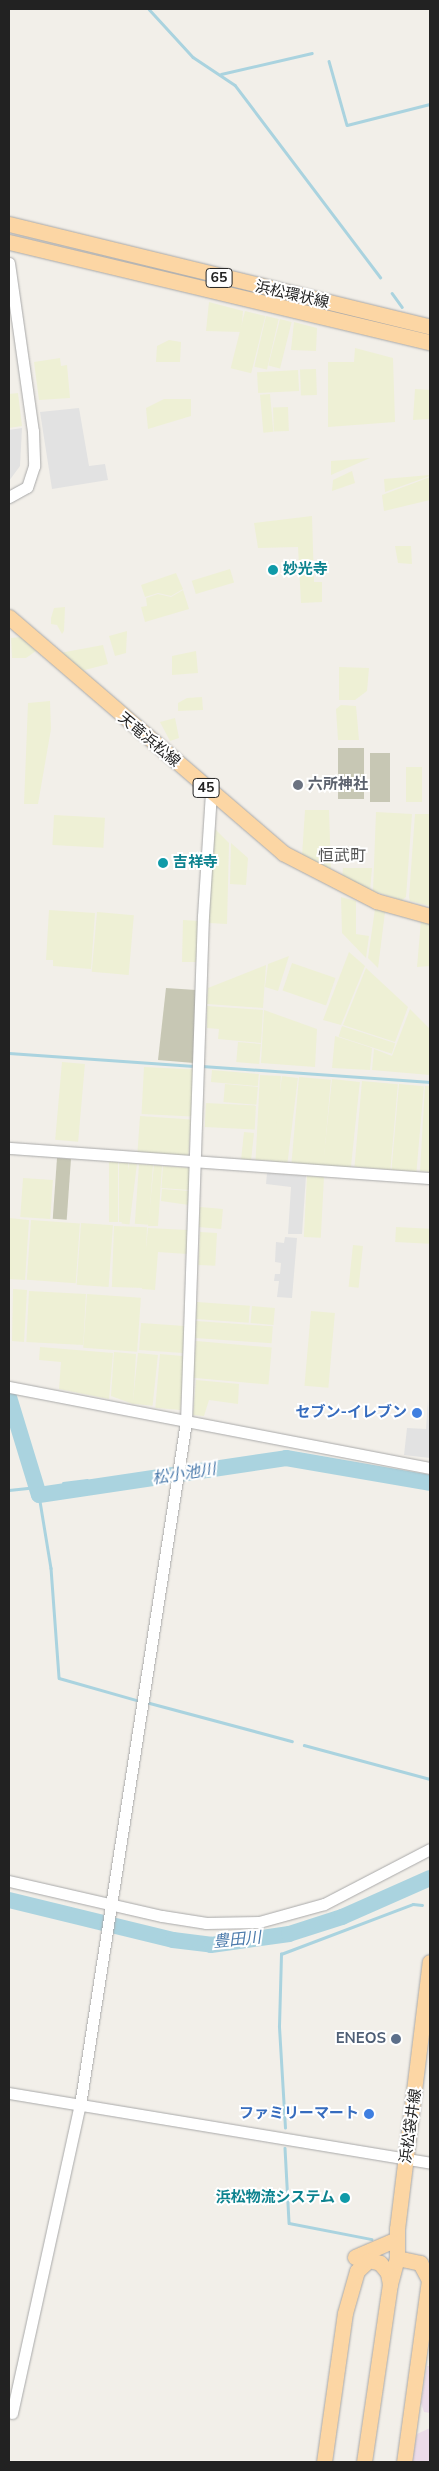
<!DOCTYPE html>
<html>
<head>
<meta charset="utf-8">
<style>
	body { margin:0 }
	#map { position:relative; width:439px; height:2471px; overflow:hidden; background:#f2efe9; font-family:"Nunito Sans","Noto Sans JP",sans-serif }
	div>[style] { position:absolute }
	.industrial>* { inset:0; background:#ebdbe8 }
	.construction>* { inset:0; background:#c7c7b4; transform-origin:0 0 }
	.farmland>* { inset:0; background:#eef0d5; transform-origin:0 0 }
	.parking>* { inset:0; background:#e2e2e2 }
	.stream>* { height:2.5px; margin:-1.25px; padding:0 1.25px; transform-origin:1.25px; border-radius:1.25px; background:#aad3df }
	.river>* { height:16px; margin:-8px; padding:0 8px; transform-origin:8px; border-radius:8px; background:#aad3df }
	.roads { filter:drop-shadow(0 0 1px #a9a9a9) drop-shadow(0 0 1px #a9a9a9) }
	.minor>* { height:11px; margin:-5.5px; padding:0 5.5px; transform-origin:5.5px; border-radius:5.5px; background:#fff }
	.major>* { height:15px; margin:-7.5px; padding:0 7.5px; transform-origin:7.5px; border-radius:7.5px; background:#fcd6a4 }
	.dots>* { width:14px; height:14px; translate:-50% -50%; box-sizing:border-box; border:2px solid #fff; border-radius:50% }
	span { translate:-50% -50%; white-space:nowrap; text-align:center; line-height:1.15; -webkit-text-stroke:4px #fff; paint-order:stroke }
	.shield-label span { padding:1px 4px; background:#fff; border:1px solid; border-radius:4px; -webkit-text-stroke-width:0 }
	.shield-label { font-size:14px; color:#222; font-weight:700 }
	.street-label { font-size:15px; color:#222 }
	.culture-label { font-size:15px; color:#0d838f; font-weight:700 }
	.left { translate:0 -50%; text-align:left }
	.right { translate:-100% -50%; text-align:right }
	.worship-label { font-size:15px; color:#5b616d; font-weight:700 }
	.shop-label { font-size:15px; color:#366cbe; font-weight:700 }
	.service-label { font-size:15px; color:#4e5e75; font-weight:700 }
	.neighbourhood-label { font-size:16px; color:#555 }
	.water-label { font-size:16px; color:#4a7aab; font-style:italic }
	.frame { position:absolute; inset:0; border:10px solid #222; pointer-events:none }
</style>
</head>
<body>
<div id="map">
	<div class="industrial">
		<div style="clip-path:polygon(427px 2366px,430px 2366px,430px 2413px,424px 2412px,421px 2403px)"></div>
		<div style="clip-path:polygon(430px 2428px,430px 2462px,412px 2462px,417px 2434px)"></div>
	</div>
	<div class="construction">
		<div style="left:338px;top:748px;width:26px;height:51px"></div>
		<div style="left:370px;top:753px;width:20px;height:49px"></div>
		<div style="clip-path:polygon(166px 988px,196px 990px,194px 1063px,158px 1060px)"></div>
		<div style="left:57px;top:1158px;width:14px;height:61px;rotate:4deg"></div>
	</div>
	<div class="farmland">
		<div style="clip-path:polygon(209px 302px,243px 311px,241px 332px,206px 331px)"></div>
		<div style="left:245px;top:311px;width:21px;height:59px;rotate:14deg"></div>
		<div style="left:266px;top:316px;width:13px;height:52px;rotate:13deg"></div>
		<div style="left:280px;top:319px;width:12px;height:48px;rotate:14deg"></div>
		<div style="clip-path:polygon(294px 322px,317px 328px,316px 351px,291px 350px)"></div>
		<div style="clip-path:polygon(169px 340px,181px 342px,180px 362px,156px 362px,157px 346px)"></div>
		<div style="clip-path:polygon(355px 348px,393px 358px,395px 422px,328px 427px,328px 362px,354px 362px)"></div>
		<div style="clip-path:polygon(60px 358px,61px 366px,67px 365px,70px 398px,39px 400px,34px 362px)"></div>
		<div style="left:316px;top:369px;width:26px;height:16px;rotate:88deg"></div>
		<div style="left:298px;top:370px;width:21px;height:41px;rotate:87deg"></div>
		<div style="clip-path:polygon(415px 389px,430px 390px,430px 419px,413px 420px)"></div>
		<div style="clip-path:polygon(18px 393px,22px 426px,9px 428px,9px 394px)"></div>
		<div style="left:270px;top:394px;width:38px;height:10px;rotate:85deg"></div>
		<div style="clip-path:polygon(164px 399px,191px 399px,191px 416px,148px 429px,146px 408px)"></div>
		<div style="left:288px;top:407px;width:24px;height:15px;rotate:88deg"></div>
		<div style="clip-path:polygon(370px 458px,331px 475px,331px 461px)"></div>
		<div style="clip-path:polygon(352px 471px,355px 483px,332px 491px,333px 480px)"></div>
		<div style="clip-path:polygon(430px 475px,430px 476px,385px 492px,384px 479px)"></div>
		<div style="clip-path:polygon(430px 477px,430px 500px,384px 511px,382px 495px)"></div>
		<div style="clip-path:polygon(312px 516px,314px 582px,322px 582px,322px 602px,301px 603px,298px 547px,258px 548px,254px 523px)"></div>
		<div style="clip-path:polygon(395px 546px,411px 546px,412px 564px,398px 563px)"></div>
		<div style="left:230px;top:569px;width:14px;height:40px;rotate:73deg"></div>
		<div style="clip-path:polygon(176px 573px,183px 589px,171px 596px,158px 593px,145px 597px,141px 585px)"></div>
		<div style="clip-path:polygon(183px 590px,189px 609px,145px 622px,141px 607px,147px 606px,146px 598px,158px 594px,171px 597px)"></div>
		<div style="clip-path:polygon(65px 607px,64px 631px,62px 634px,57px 625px,51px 624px,51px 618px,54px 608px)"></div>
		<div style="clip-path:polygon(127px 631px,126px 653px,115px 656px,109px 636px)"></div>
		<div style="clip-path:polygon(21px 637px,36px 651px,26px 658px,12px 658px,11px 638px)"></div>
		<div style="clip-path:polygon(103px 645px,108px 664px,81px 671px,60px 653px)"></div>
		<div style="clip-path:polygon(196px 651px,198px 673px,172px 675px,172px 656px)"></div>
		<div style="clip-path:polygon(339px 667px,369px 668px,367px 691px,355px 700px,339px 700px)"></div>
		<div style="clip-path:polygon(202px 697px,203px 710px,178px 711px,178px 703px,187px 698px)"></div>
		<div style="clip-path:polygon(50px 701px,51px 729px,38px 804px,24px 804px,28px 703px)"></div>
		<div style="clip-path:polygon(341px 705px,356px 706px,359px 740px,338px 740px,336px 709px)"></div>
		<div style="clip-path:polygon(175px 718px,179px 738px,170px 741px,160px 722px)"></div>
		<div style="left:406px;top:767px;width:16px;height:35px"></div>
		<div style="clip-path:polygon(305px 810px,329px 810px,331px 872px,302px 856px)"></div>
		<div style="clip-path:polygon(376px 812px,412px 814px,406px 897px,402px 900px,373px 891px)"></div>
		<div style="clip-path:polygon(415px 814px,430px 814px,430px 906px,410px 901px,409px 897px)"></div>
		<div style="left:54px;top:815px;width:51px;height:30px;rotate:3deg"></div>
		<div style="clip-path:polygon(213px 827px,229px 843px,227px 924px,209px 923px)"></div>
		<div style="clip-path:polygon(231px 843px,248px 858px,246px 885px,230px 884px)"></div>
		<div style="clip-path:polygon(343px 868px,372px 868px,370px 891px,342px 878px)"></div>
		<div style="clip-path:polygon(341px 897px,356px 901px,356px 934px,369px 936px,366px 958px,342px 933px)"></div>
		<div style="clip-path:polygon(375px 909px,385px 912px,378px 968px,368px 958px)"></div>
		<div style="clip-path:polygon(49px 910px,95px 913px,91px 969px,53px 966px,53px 960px,46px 960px)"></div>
		<div style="left:97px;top:912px;width:37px;height:60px;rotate:5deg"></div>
		<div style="clip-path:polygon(183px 920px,199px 921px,196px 962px,182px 962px)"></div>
		<div style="clip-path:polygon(421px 921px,430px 924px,430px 966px,417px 967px)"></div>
		<div style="clip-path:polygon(349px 952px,365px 966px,341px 1025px,323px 1020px)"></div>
		<div style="clip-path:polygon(289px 956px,278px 991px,265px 987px,268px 964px)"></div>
		<div style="left:292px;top:963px;width:46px;height:29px;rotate:19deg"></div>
		<div style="clip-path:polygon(266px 965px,263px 1008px,207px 1004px,208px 988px)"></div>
		<div style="clip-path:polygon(366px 968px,408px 1007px,395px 1042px,343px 1025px)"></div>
		<div style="clip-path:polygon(207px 1006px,263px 1010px,261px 1043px,218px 1039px,219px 1029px,207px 1028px)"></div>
		<div style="clip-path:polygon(410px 1009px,430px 1029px,430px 1075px,372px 1070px,374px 1049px,392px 1056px)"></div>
		<div style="clip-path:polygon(264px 1010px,317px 1029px,315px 1067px,261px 1063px)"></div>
		<div style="left:342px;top:1026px;width:56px;height:11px;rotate:18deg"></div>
		<div style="clip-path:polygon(335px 1036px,372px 1048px,370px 1070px,332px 1068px)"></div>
		<div style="left:238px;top:1042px;width:23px;height:20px;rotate:5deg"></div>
		<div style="left:62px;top:1062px;width:23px;height:78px;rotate:5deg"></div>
		<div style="left:144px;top:1067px;width:50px;height:47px;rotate:3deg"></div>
		<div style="left:212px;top:1070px;width:47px;height:12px;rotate:5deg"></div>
		<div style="left:260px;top:1075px;width:21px;height:85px;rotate:3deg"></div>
		<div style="left:282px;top:1076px;width:16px;height:86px;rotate:7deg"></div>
		<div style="left:299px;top:1077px;width:32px;height:86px;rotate:5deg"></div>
		<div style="left:332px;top:1079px;width:28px;height:87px;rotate:6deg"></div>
		<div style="left:362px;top:1081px;width:36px;height:86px;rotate:5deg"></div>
		<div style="left:225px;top:1084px;width:33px;height:18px;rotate:5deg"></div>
		<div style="left:399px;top:1084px;width:25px;height:86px;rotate:5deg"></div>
		<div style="clip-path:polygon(425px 1086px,430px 1086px,430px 1172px,420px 1171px)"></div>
		<div style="left:206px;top:1103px;width:50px;height:24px;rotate:3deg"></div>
		<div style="left:140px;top:1116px;width:51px;height:36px;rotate:4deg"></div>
		<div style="left:244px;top:1132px;width:10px;height:27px;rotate:6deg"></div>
		<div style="left:109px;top:1162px;width:9px;height:60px"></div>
		<div style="left:119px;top:1163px;width:9px;height:59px"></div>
		<div style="left:129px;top:1163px;width:8px;height:61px;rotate:7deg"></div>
		<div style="left:139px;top:1164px;width:14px;height:60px;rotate:4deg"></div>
		<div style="clip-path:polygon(154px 1165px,162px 1166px,158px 1226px,148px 1226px)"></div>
		<div style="left:163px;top:1166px;width:28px;height:22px;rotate:4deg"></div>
		<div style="left:307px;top:1176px;width:17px;height:61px;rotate:3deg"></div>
		<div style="left:23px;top:1178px;width:30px;height:39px;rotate:4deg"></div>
		<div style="clip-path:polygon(162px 1189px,190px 1191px,189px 1205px,161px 1201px)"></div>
		<div style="left:200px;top:1207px;width:23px;height:20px;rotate:5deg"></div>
		<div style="clip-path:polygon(9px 1218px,29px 1220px,25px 1280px,9px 1279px)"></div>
		<div style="left:31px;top:1220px;width:49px;height:60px;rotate:4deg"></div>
		<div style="left:81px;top:1223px;width:32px;height:62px;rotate:4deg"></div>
		<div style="left:114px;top:1226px;width:33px;height:61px;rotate:2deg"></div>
		<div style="left:396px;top:1227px;width:34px;height:15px;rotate:3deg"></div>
		<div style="clip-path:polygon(148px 1228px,188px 1230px,187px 1254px,158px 1252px,155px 1290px,142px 1289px)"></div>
		<div style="left:200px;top:1232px;width:17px;height:33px;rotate:3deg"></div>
		<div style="left:353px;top:1245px;width:10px;height:42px;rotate:6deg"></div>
		<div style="clip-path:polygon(13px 1289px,27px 1290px,24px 1342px,12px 1341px)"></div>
		<div style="left:29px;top:1291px;width:57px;height:51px;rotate:3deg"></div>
		<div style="left:87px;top:1294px;width:54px;height:54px;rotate:4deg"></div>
		<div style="left:197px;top:1302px;width:53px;height:17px;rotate:4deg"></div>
		<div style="left:252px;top:1306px;width:23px;height:17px;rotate:5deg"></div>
		<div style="left:311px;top:1311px;width:24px;height:75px;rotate:5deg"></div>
		<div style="left:196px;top:1321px;width:77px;height:17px;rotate:4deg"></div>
		<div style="left:141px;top:1323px;width:44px;height:27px;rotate:4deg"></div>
		<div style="left:196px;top:1341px;width:76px;height:37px;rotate:5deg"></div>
		<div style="clip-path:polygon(40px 1347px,113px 1353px,109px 1399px,59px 1389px,61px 1362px,39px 1360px)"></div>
		<div style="clip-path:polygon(114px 1352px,136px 1354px,133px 1404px,111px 1396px)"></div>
		<div style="left:138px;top:1353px;width:20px;height:51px;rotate:6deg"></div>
		<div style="left:160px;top:1354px;width:25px;height:54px;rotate:5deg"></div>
		<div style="clip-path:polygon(196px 1380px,239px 1384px,238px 1404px,209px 1400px,204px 1416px,193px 1415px)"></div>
	</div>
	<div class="parking">
		<div style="clip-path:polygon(79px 408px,89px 466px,105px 464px,108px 480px,52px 489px,40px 412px)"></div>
		<div style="clip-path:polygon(22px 428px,20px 466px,9px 481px,9px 430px)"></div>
		<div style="clip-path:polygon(267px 1173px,306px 1176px,302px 1234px,288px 1234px,291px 1187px,266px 1184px)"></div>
		<div style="clip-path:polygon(285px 1237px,297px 1238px,292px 1298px,277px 1297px,279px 1281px,274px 1281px,275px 1274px,280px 1274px,281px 1263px,275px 1262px,276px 1242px,284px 1243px)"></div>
		<div style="clip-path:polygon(428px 1399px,430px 1458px,404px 1455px,407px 1428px,426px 1429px)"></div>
	</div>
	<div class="stream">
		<div style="left:149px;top:9px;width:65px;rotate:47.5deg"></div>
		<div style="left:193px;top:57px;width:50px;rotate:33.7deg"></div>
		<div style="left:235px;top:85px;width:241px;rotate:52.9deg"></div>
		<div style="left:329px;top:61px;width:66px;rotate:74.3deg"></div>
		<div style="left:347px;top:125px;width:86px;rotate:-14.2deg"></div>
		<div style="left:221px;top:74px;width:93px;rotate:-13deg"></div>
		<div style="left:392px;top:293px;width:17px;rotate:54deg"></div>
		<div style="left:9px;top:1053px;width:185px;rotate:4deg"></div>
		<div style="left:202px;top:1066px;width:229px;rotate:4deg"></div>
		<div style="left:63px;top:1483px;width:24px;rotate:-7deg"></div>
		<div style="left:9px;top:1490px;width:30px;rotate:-6deg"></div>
		<div style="left:39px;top:1495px;width:74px;rotate:80.7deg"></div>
		<div style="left:51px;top:1568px;width:110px;rotate:85.8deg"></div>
		<div style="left:59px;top:1678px;width:84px;rotate:15.9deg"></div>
		<div style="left:146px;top:1702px;width:151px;rotate:15deg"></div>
		<div style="left:304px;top:1745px;width:131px;rotate:15.1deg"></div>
		<div style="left:285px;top:2128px;width:102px;rotate:-93.4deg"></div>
		<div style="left:279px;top:2026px;width:72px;rotate:-88.4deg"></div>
		<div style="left:281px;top:1954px;width:141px;rotate:-20.7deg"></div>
		<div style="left:413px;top:1904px;width:9px;rotate:6deg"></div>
		<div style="left:285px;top:2148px;width:75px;rotate:86.9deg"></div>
		<div style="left:289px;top:2223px;width:84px;rotate:11deg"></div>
	</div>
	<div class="river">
		<div style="left:9px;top:1397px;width:102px;rotate:73deg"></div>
		<div style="left:39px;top:1495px;width:250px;rotate:-8.5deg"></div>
		<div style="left:286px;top:1458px;width:146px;rotate:9.8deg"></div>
		<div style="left:9px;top:1900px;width:169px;rotate:13.7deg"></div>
		<div style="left:173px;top:1940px;width:38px;rotate:7deg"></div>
		<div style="left:211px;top:1945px;width:79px;rotate:-8deg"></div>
		<div style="left:289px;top:1934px;width:56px;rotate:-17.8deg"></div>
		<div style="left:342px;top:1917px;width:96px;rotate:-23.9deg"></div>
	</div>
	<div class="roads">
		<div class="minor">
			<div style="left:9px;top:263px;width:170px;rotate:81.9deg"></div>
			<div style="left:33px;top:431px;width:35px;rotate:88deg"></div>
			<div style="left:34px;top:466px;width:22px;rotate:108deg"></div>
			<div style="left:27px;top:487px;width:21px;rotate:151deg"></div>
			<div style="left:9px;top:1148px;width:422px;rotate:4.1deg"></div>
			<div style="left:9px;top:1387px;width:429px;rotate:10.9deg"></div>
			<div style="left:9px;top:1881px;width:157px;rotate:12.9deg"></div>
			<div style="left:162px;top:1916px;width:45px;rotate:9deg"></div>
			<div style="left:206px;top:1923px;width:53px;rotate:-1.1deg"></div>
			<div style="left:259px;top:1922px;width:67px;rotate:-15.5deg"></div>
			<div style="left:324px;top:1904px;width:119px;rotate:-27.4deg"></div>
			<div style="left:9px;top:2093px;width:427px;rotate:9.4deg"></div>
			<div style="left:12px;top:2413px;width:315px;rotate:-77.6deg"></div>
			<div style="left:80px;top:2105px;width:691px;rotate:-81.18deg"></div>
			<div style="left:186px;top:1422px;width:506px;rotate:-88.08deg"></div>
			<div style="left:203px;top:916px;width:124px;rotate:-86.3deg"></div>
		</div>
		<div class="major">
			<div style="left:9px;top:224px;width:433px;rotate:13.7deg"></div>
			<div style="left:9px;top:242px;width:433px;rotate:13.4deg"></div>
			<div style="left:9px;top:617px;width:362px;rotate:40.7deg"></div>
			<div style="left:283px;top:853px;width:105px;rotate:27.3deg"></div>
			<div style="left:376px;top:901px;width:56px;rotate:15.5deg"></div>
			<div style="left:355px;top:2257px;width:40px;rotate:-23.4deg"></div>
			<div style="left:397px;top:2258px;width:24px;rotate:12deg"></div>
			<div style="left:420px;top:2263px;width:19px;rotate:62deg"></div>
			<div style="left:429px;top:2280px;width:184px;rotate:97.8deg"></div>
			<div style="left:390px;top:2284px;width:27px;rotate:-75deg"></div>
			<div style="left:397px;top:2258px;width:29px;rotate:-90deg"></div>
			<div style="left:397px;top:2229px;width:269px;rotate:-83deg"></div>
			<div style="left:324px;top:2462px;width:150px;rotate:-82deg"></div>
			<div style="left:345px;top:2313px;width:44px;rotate:-74.1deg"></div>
			<div style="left:357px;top:2271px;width:16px;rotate:-43deg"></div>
			<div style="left:369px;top:2260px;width:11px;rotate:15deg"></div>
			<div style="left:380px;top:2263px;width:13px;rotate:51deg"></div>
			<div style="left:364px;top:2462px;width:180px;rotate:-81.7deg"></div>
			<div style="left:390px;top:2284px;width:10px;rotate:-101deg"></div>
		</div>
	</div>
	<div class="dots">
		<div style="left:273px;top:570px;background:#0f9aa8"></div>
		<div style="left:298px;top:785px;background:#6b7280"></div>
		<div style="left:163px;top:863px;background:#0f9aa8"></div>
		<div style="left:417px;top:1413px;background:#3f7fe0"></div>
		<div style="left:396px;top:2039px;background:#5c6f8a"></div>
		<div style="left:369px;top:2114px;background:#3f7fe0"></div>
		<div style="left:345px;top:2198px;background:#0f9aa8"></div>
	</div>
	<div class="shield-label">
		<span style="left:219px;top:278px">65</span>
		<span style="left:206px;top:788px">45</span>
	</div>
	<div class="street-label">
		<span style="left:292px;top:295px;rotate:13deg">浜松環状線</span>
		<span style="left:149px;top:740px;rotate:40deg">天竜浜松線</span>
		<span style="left:411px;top:2126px;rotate:-82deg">浜松袋井線</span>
	</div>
	<div class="culture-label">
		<span class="left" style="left:283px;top:570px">妙光寺</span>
		<span class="left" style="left:173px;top:863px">吉祥寺</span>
		<span class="right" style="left:335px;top:2198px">浜松物流システム</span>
	</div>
	<div class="worship-label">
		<span class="left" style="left:308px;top:785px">六所神社</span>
	</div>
	<div class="shop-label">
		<span class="right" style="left:407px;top:1413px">セブン-イレブン</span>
		<span class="right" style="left:359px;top:2114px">ファミリーマート</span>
	</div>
	<div class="service-label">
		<span class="right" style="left:386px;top:2039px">ENEOS</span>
	</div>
	<div class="neighbourhood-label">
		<span style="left:342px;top:856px">恒武町</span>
	</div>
	<div class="water-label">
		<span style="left:184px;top:1474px;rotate:-9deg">松小池川</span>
		<span style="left:237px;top:1940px;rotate:-6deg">豊田川</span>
	</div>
	<div class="frame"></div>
</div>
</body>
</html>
